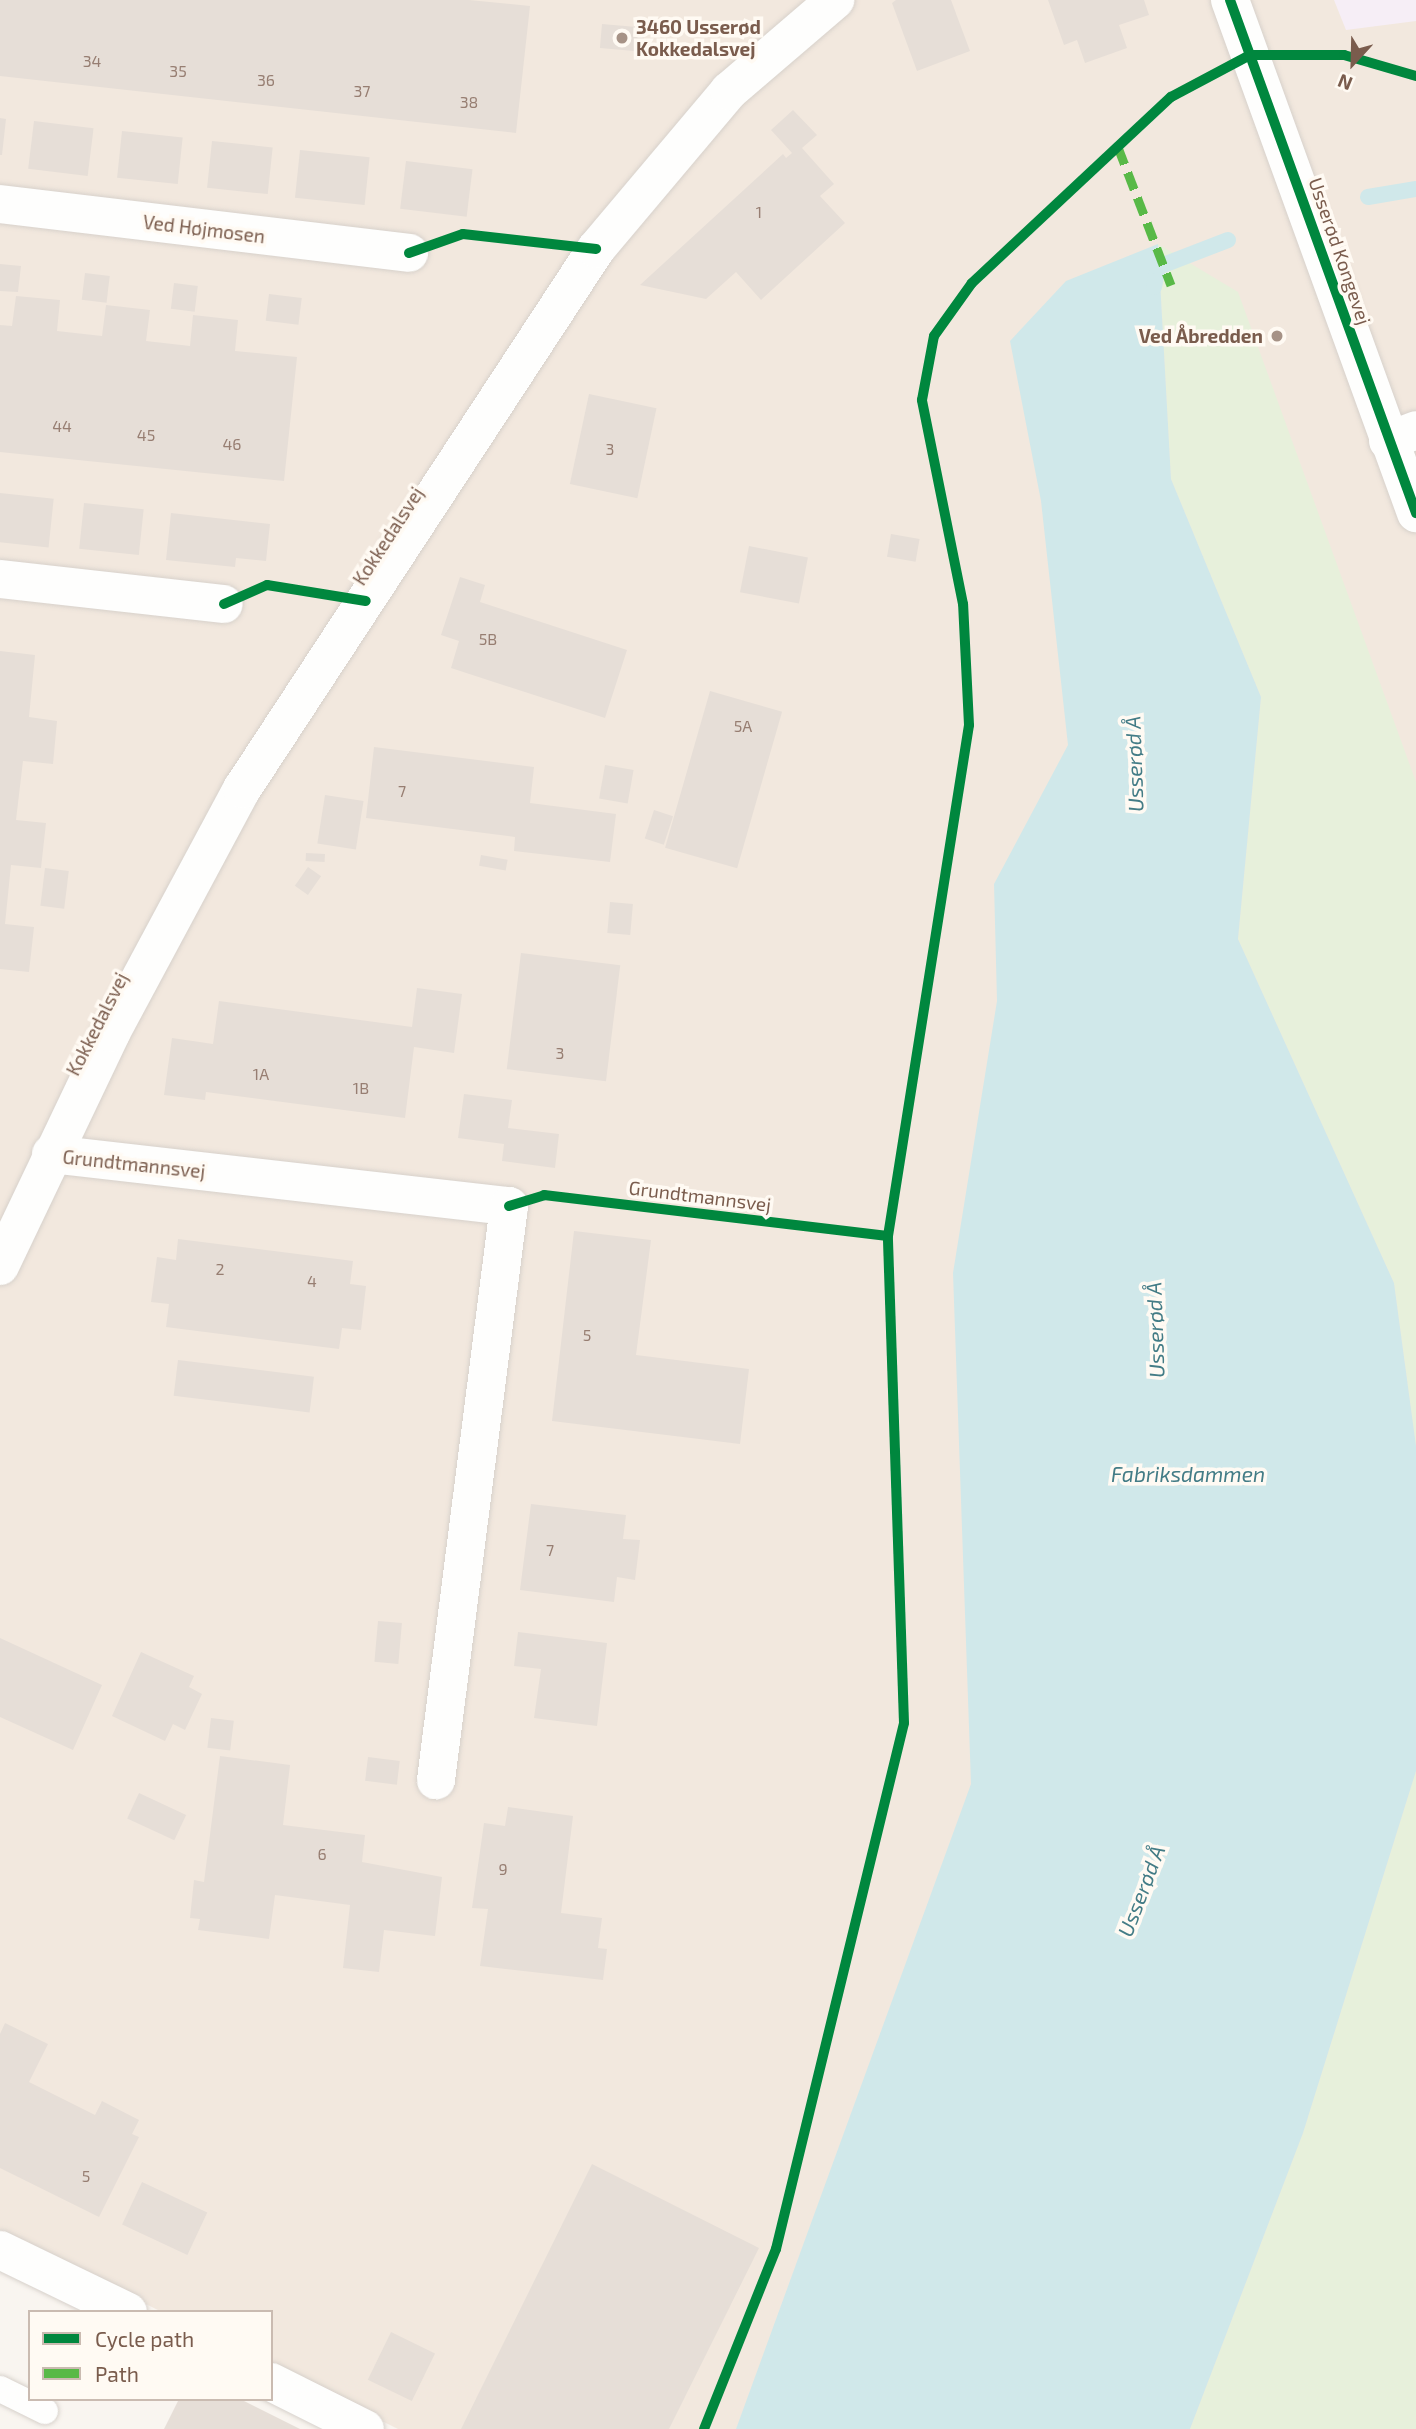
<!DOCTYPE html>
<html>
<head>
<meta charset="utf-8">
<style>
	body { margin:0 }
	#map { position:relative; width:1416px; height:2429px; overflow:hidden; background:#f9f5f0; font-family:"Exo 2",sans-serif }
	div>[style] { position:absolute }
	.residential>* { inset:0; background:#f2e8de }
	.education>* { inset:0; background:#f6eef6 }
	.green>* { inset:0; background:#e7f0db }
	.water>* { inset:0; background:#d0e8ea }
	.stream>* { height:16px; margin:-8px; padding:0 8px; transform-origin:8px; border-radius:8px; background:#d0e8ea }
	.building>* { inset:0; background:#e6ded7; transform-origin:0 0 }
	.roads { filter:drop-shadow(0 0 2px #d7d1cb) drop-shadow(0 0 2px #d7d1cb) }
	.service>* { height:26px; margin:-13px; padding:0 13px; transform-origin:13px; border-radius:13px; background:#fefefd }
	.minor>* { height:38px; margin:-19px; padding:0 19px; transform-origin:19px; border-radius:19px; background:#fefefd }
	.secondary>* { height:38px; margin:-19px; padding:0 19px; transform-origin:19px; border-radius:19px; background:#fefefd }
	.quiet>* { height:9px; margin-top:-4.5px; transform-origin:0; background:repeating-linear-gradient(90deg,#58b947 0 18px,transparent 0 27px) }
	.cycleway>* { height:10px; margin:-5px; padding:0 5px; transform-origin:5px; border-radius:5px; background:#00873e }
	.dots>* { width:19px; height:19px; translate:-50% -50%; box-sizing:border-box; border:4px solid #fffaf3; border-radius:50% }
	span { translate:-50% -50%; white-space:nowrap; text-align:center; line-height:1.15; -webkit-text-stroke:7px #fffaf3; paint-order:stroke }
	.number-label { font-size:16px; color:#977e72 }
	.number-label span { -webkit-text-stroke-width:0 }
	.poi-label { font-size:19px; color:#7a5c4d; font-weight:700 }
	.left { translate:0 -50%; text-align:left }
	.right { translate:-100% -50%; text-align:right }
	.street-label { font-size:19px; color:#7a5c4d }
	.water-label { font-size:21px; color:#437c86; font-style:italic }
	.legend { position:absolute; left:28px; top:2310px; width:245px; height:91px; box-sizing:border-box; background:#fffaf3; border:2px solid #cabbb1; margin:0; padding:9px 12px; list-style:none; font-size:21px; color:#7a5c4d }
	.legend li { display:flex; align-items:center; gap:14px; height:35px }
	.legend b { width:35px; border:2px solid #cabbb1 }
	.north { position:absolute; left:1318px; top:28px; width:70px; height:70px; -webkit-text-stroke:5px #fffaf3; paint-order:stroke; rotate:202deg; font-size:19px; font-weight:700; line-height:28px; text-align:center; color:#7a5c4d }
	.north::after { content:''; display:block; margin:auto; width:24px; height:32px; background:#7a5c4d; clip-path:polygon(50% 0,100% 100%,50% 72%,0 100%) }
</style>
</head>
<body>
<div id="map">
	<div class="residential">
		<div style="clip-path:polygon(0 0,1416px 0,1416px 2429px,398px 2429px,271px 2366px,271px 2312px,162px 2312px,0 2232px)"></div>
	</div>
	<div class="education">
		<div style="clip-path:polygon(1334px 0,1416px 0,1416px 21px,1346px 30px)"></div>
	</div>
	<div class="green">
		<div style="clip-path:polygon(1158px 244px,1238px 292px,1416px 782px,1416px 1446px,1394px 1283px,1238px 939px,1261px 697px,1171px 479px)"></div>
		<div style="clip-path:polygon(1416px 1771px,1416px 2429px,1190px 2429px,1303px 2133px)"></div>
	</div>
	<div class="water">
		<div style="clip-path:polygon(1158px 244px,1171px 479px,1261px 697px,1238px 939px,1394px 1283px,1416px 1446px,1416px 1771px,1303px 2133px,1190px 2429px,736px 2429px,971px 1784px,953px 1273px,997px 1001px,994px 884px,1068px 745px,1041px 501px,1010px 341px,1066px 281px)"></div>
	</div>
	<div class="stream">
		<div style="left:1368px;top:197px;width:49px;rotate:-9.5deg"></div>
		<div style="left:1154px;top:287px;width:20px;rotate:-79deg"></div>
		<div style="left:1158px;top:267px;width:75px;rotate:-21.1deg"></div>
	</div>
	<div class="building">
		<div style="clip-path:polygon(0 0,469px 0,530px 6px,516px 133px,0 76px)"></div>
		<div style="clip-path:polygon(896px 0,951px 0,970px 51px,917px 71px,892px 3px)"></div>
		<div style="clip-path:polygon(1048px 0,1144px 0,1149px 15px,1119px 25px,1127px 48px,1085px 63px,1077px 40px,1064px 45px)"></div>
		<div style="left:602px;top:24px;width:43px;height:24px;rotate:5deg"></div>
		<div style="clip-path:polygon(793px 110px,817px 135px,802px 148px,834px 184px,820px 196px,845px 223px,761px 300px,736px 272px,706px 299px,640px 285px,783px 154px,786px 158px,792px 153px,771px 130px)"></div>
		<div style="clip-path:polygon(0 118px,6px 119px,2px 155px,0 155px)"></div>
		<div style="left:34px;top:121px;width:60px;height:48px;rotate:7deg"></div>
		<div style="left:122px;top:131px;width:61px;height:47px;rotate:6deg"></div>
		<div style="left:212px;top:141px;width:61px;height:47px;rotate:6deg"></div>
		<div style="left:300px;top:150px;width:70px;height:48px;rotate:6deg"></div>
		<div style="left:406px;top:161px;width:67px;height:48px;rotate:7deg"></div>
		<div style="clip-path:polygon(0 264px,21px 266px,18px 292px,0 291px)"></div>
		<div style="left:85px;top:273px;width:25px;height:27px;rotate:7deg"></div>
		<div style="left:174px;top:283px;width:24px;height:26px;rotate:7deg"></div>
		<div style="left:269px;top:294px;width:33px;height:27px;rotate:7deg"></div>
		<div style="clip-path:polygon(16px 296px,60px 300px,57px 331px,102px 336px,106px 305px,150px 310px,146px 341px,190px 346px,193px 315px,238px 320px,235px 351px,297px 357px,284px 481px,0 452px,0 325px,12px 326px)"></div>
		<div style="left:589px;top:394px;width:69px;height:92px;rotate:12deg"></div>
		<div style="left:0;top:493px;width:54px;height:49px;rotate:6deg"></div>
		<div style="left:84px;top:503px;width:60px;height:46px;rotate:6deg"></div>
		<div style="clip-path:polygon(171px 513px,270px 524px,266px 561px,236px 558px,235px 567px,166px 560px)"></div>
		<div style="left:891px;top:534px;width:29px;height:23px;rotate:10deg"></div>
		<div style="left:749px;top:546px;width:60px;height:47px;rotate:11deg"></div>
		<div style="clip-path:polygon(460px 577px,485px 585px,480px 602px,627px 650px,605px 718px,451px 668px,459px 641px,441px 635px)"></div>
		<div style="clip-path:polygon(0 651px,35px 655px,29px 717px,57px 721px,53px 764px,23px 761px,16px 820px,46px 823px,41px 868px,11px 865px,5px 924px,34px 927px,29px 972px,0 969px)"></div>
		<div style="left:710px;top:691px;width:75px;height:163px;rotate:16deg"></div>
		<div style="clip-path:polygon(374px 747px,534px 767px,530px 803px,616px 814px,610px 862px,514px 851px,515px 837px,366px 818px)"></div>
		<div style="left:605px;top:765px;width:29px;height:34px;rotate:10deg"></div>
		<div style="left:325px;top:795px;width:39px;height:49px;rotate:9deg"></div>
		<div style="left:654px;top:810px;width:20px;height:30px;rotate:18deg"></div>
		<div style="left:306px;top:853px;width:19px;height:8px;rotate:3deg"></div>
		<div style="left:481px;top:855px;width:27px;height:11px;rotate:10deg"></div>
		<div style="left:308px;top:867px;width:16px;height:23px;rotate:35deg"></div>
		<div style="left:45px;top:868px;width:24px;height:38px;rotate:7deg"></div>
		<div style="left:610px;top:902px;width:23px;height:31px;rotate:5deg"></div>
		<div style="left:521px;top:953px;width:100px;height:117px;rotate:7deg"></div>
		<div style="clip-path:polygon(417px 988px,462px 994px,454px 1053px,414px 1047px,405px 1118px,206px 1092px,205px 1100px,164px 1095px,172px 1038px,213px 1044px,219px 1001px,412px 1027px)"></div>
		<div style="clip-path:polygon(464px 1094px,512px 1100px,508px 1128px,559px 1134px,555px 1168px,502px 1161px,504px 1144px,458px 1138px)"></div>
		<div style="clip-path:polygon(574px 1231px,651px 1240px,636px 1355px,749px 1369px,740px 1444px,552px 1421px)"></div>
		<div style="clip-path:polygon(178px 1239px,353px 1261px,350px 1284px,366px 1286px,361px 1330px,342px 1328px,339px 1349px,166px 1327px,169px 1304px,151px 1302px,157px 1257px,176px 1260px)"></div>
		<div style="left:178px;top:1360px;width:137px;height:36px;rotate:7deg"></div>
		<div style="clip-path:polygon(531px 1504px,626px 1515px,623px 1539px,640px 1540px,635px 1580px,617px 1577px,614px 1602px,520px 1590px)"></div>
		<div style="left:378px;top:1621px;width:24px;height:41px;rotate:5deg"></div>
		<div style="clip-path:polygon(518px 1632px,607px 1643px,597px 1726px,534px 1718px,541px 1669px,514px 1666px)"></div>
		<div style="clip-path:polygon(0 1638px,102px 1685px,73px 1750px,0 1717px)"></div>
		<div style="clip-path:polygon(141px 1652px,194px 1676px,189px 1687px,202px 1694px,185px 1730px,173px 1724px,165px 1741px,112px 1716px)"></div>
		<div style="left:211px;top:1718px;width:23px;height:30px;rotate:7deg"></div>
		<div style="clip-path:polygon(220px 1756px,290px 1765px,283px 1825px,365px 1835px,362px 1862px,442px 1877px,435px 1936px,384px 1930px,379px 1972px,343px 1968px,350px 1905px,275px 1895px,269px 1939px,198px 1930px,200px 1919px,190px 1918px,194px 1880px,204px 1882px)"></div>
		<div style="left:368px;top:1757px;width:32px;height:24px;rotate:7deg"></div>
		<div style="left:139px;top:1793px;width:52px;height:28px;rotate:25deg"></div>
		<div style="clip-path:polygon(508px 1807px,573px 1816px,561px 1913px,602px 1918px,598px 1948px,607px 1949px,603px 1980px,480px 1966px,488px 1909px,472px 1908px,484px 1823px,505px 1826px)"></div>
		<div style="clip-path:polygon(5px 2023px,48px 2044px,29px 2082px,95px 2115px,102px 2101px,139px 2120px,132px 2134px,139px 2137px,99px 2217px,0 2168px,0 2034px)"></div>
		<div style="clip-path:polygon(592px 2164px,759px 2248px,669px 2429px,461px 2429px)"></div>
		<div style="left:142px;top:2182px;width:72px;height:47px;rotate:25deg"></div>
		<div style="left:391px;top:2332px;width:49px;height:53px;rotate:26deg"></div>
		<div style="clip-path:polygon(179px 2399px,240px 2399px,300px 2429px,164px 2429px)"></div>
	</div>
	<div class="roads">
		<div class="service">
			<div style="left:0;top:2389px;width:50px;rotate:26.1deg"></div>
		</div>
		<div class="minor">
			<div style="left:0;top:204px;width:412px;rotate:6.8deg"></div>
			<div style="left:1388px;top:441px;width:30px;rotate:-21deg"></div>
			<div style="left:0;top:579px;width:225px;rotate:6.4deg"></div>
			<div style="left:51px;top:1154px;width:461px;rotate:6.5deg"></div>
			<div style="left:509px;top:1206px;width:579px;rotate:97.25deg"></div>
			<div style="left:0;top:1266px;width:258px;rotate:-64.5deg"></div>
			<div style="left:111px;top:1033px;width:277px;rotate:-61.8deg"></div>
			<div style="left:242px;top:789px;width:646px;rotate:-56.75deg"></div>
			<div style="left:596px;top:249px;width:207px;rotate:-49.9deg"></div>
			<div style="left:729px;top:91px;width:140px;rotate:-40.6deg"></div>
			<div style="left:0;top:2250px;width:142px;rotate:25.8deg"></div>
			<div style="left:271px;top:2382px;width:105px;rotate:26.6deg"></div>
		</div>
		<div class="secondary">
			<div style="left:1230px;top:0;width:546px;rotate:70.07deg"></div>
		</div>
	</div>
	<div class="quiet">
		<div style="left:1118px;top:147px;width:148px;rotate:69deg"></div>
	</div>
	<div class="cycleway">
		<div style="left:1230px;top:0;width:546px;rotate:70.07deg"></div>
		<div style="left:409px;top:253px;width:57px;rotate:-19.4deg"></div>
		<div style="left:463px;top:234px;width:134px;rotate:6.4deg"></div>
		<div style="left:224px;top:604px;width:47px;rotate:-23.8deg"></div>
		<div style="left:267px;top:585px;width:100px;rotate:9.2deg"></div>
		<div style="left:509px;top:1206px;width:37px;rotate:-17deg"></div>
		<div style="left:544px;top:1195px;width:346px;rotate:6.8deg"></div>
		<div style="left:704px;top:2429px;width:194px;rotate:-68.2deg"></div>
		<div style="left:776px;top:2249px;width:541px;rotate:-76.32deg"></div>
		<div style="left:904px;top:1723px;width:487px;rotate:-91.9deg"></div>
		<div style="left:888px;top:1236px;width:517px;rotate:-80.99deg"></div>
		<div style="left:969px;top:725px;width:121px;rotate:-92.8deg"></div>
		<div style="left:963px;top:604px;width:208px;rotate:-101.4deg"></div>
		<div style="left:922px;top:400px;width:65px;rotate:-79.4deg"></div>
		<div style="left:934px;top:336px;width:65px;rotate:-54.4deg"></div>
		<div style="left:972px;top:283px;width:272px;rotate:-43.1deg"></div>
		<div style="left:1171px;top:97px;width:89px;rotate:-28deg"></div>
		<div style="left:1250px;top:55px;width:94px"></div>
		<div style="left:1344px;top:55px;width:75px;rotate:16.3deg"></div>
	</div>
	<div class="dots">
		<div style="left:622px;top:38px;background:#a69286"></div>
		<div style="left:1277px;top:336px;background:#a69286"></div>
	</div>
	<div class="number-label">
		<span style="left:92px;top:61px">34</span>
		<span style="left:178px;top:71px">35</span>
		<span style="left:266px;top:80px">36</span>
		<span style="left:362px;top:91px">37</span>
		<span style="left:469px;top:102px">38</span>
		<span style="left:759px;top:212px">1</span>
		<span style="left:62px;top:426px">44</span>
		<span style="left:146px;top:435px">45</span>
		<span style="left:232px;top:444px">46</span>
		<span style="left:610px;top:449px">3</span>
		<span style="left:488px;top:639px">5B</span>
		<span style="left:743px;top:726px">5A</span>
		<span style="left:402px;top:791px">7</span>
		<span style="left:560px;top:1053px">3</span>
		<span style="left:261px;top:1074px">1A</span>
		<span style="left:361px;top:1088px">1B</span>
		<span style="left:220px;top:1269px">2</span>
		<span style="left:312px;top:1281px">4</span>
		<span style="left:587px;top:1335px">5</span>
		<span style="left:550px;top:1550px">7</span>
		<span style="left:322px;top:1854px">6</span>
		<span style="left:503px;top:1869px">9</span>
		<span style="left:86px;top:2176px">5</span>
	</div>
	<div class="poi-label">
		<span class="left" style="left:636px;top:38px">3460 Usserød<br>Kokkedalsvej</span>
		<span class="right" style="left:1263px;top:336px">Ved Åbredden</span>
	</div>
	<div class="street-label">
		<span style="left:204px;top:229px;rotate:7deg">Ved Højmosen</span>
		<span style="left:1340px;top:251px;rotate:71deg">Usserød Kongevej</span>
		<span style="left:388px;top:536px;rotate:-57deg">Kokkedalsvej</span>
		<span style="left:97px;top:1024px;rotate:-63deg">Kokkedalsvej</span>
		<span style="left:134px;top:1164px;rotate:6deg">Grundtmannsvej</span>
		<span style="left:700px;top:1196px;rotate:7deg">Grundtmannsvej</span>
	</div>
	<div class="water-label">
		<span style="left:1134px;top:764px;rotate:-92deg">Usserød Å</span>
		<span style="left:1155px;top:1330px;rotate:-92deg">Usserød Å</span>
		<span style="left:1188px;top:1474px">Fabriksdammen</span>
		<span style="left:1141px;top:1891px;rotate:-69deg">Usserød Å</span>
	</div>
	<ul class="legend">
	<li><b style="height:9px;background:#00873e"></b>Cycle path</li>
	<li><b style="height:9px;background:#58b947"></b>Path</li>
	</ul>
	<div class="north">N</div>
</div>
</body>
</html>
